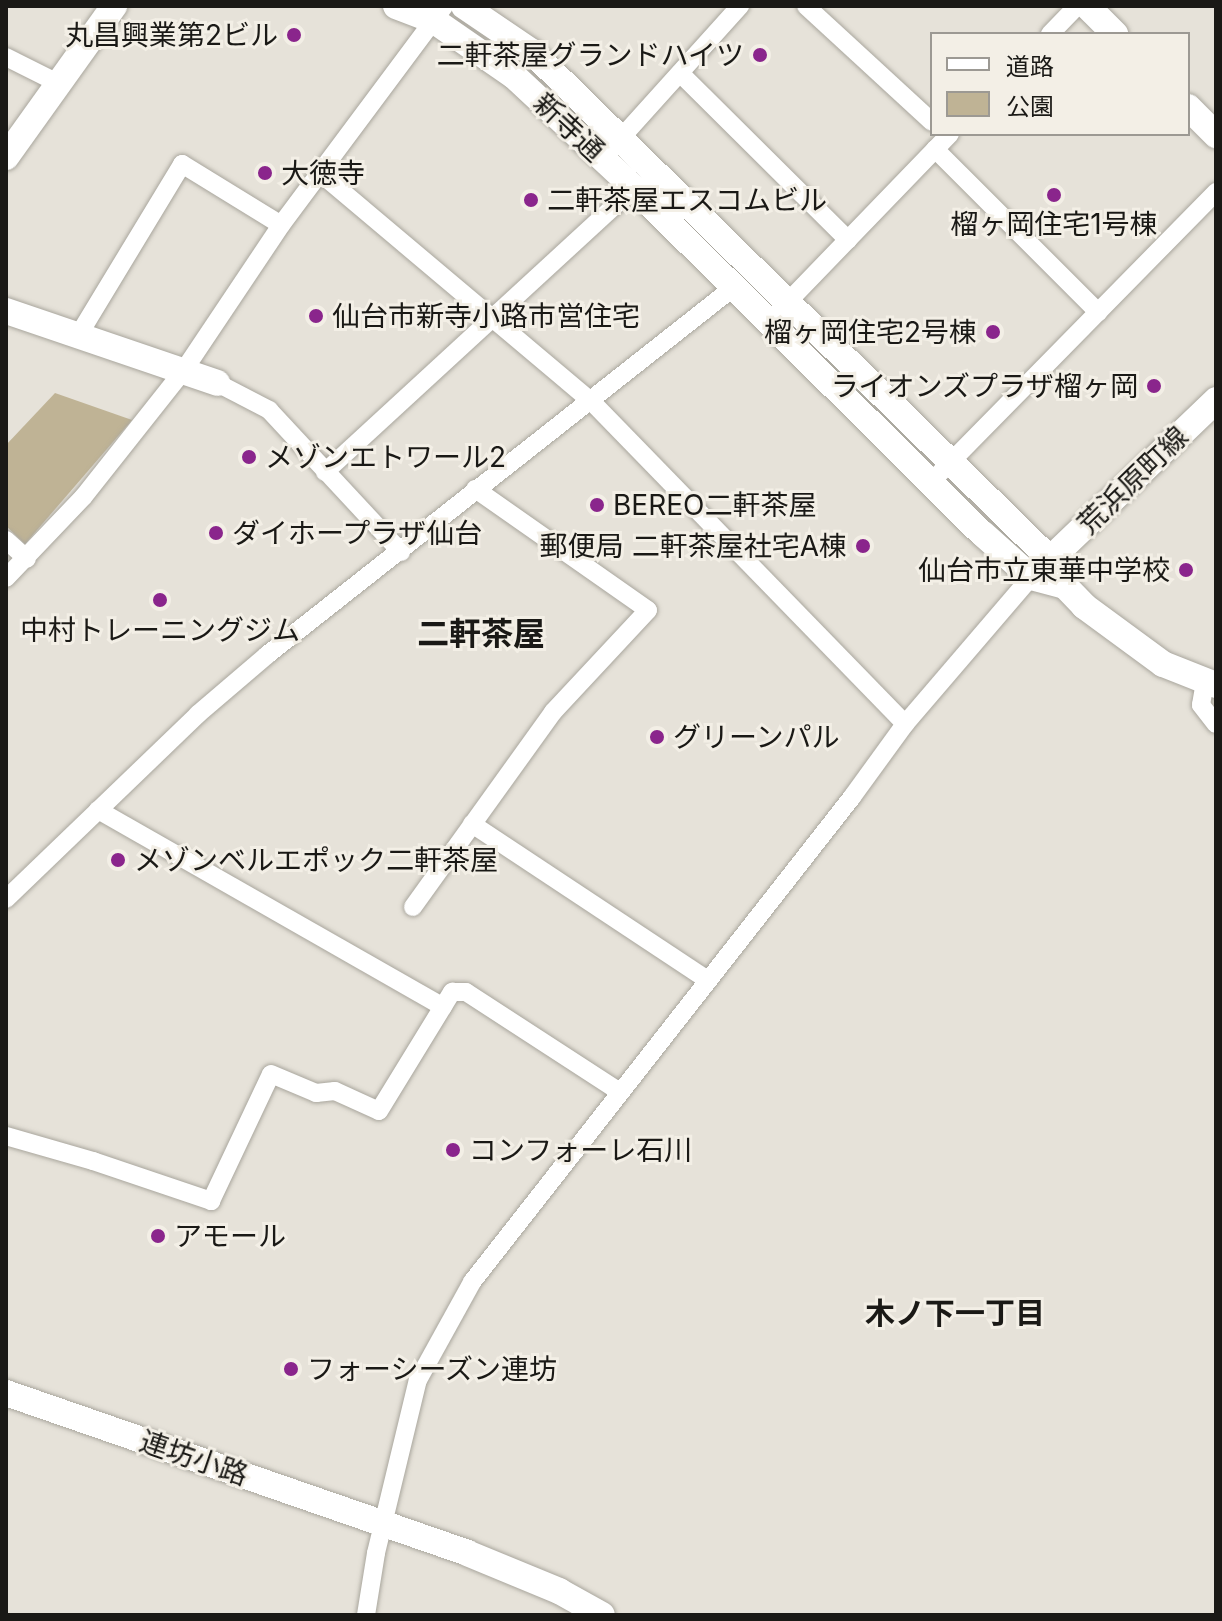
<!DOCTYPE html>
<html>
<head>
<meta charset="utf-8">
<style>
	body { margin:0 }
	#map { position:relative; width:1222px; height:1621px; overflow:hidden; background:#e6e2d9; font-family:Inter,"Noto Sans JP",sans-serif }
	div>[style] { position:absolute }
	.green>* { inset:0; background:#bfb395 }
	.roads { filter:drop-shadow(0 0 2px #a9a69d) drop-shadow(0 0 2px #a9a69d) }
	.street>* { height:18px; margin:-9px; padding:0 9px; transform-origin:9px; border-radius:9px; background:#fff }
	.secondary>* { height:26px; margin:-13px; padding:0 13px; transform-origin:13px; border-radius:13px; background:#fff }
	.dots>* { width:22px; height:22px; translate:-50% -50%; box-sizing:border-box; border:4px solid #f3efe6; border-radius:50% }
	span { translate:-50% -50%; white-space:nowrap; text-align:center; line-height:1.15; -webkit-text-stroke:6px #f3efe6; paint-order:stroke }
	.poi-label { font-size:28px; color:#1a1916 }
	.right { translate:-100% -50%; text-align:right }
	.left { translate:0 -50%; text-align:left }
	.street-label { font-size:28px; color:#1a1916 }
	.neighbourhood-label { font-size:30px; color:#1a1916; font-weight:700 }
	.quarter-label { font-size:32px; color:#1a1916; font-weight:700 }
	.frame { position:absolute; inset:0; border:8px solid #1a1916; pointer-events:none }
	.legend { position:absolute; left:930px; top:32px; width:260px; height:104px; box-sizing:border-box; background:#f3efe6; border:2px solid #9c9993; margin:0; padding:10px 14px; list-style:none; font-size:24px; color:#1a1916 }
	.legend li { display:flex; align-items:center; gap:16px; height:40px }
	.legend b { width:40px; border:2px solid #9c9993 }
</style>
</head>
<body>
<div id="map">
	<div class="green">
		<div style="clip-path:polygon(55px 393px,132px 420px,25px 544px,6px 526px,6px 445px)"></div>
	</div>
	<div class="roads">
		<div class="street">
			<div style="left:806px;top:6px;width:171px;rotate:42.6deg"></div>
			<div style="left:1050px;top:34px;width:39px;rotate:-46deg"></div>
			<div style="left:6px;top:57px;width:58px;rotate:26.6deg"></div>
			<div style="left:680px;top:73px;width:237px;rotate:44.8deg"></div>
			<div style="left:935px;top:149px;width:231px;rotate:45deg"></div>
			<div style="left:603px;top:158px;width:205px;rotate:-48deg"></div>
			<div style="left:320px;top:173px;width:356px;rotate:40.1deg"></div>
			<div style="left:592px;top:402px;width:449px;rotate:45.8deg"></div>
			<div style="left:779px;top:311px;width:246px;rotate:-46deg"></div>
			<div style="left:78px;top:336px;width:201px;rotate:-58.8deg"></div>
			<div style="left:182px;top:164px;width:116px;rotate:31.6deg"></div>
			<div style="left:217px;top:383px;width:59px;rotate:27.4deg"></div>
			<div style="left:269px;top:410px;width:194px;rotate:47.1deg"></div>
			<div style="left:325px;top:472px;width:420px;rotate:-42.6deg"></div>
			<div style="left:931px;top:482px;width:407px;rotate:-45.5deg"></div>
			<div style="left:6px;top:540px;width:28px;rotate:42deg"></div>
			<div style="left:6px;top:578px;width:113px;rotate:-46.4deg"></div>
			<div style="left:84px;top:496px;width:161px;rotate:-51.6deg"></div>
			<div style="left:184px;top:370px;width:174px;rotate:-56.2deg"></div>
			<div style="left:281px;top:225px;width:273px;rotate:-53.3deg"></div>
			<div style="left:1205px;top:682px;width:23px;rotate:100deg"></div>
			<div style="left:1201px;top:705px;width:24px;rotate:52deg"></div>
			<div style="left:98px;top:810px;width:397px;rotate:29.7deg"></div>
			<div style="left:472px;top:824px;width:283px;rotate:33.5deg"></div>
			<div style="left:6px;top:899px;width:267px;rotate:-43.9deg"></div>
			<div style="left:198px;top:714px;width:91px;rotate:-40.5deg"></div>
			<div style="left:267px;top:655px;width:595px;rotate:-38.24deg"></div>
			<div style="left:413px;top:907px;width:240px;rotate:-54.3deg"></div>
			<div style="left:553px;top:712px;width:139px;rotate:-47deg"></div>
			<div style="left:648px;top:610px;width:211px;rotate:-145deg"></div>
			<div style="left:6px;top:1136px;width:91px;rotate:16deg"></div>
			<div style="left:93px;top:1161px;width:125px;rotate:18.7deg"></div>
			<div style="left:211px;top:1201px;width:140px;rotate:-64.7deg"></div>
			<div style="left:271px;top:1074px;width:49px;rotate:22.9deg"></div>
			<div style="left:316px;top:1093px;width:19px;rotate:-6deg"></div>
			<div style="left:335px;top:1091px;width:48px;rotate:24.4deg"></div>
			<div style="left:379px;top:1111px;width:140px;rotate:-58.5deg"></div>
			<div style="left:452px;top:992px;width:14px"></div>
			<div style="left:466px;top:992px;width:184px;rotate:33deg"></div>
			<div style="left:366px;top:1615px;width:63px;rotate:-80.8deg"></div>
			<div style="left:376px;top:1553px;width:178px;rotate:-76.4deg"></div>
			<div style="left:418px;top:1380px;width:112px;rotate:-61.1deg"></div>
			<div style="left:472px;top:1282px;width:616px;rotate:-51.92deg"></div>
			<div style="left:852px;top:797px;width:90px;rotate:-54deg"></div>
			<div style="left:905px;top:724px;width:194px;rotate:-49.4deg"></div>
		</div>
		<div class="secondary">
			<div style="left:396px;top:6px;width:40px;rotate:21deg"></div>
			<div style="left:433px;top:20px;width:98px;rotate:34.7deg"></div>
			<div style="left:514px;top:76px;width:164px;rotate:43deg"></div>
			<div style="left:634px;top:188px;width:491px;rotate:44.8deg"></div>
			<div style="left:983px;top:534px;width:64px;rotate:41.9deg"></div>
			<div style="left:1031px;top:577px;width:35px;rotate:15deg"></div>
			<div style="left:464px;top:6px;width:82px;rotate:34.1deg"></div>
			<div style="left:532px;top:52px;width:725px;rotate:44.39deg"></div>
			<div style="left:1050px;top:559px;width:31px;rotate:61deg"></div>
			<div style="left:1065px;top:586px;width:28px;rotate:46deg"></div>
			<div style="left:1084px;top:606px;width:98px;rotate:36.3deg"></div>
			<div style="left:1163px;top:664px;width:57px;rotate:21.6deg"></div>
			<div style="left:1087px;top:6px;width:40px;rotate:45deg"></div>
			<div style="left:1188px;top:107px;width:40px;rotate:45deg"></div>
			<div style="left:6px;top:157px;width:186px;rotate:-54.4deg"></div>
			<div style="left:6px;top:311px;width:223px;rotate:18.8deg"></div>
			<div style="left:1040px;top:569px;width:244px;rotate:-43.8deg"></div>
			<div style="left:6px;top:1393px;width:488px;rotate:19.1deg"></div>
			<div style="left:467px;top:1553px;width:100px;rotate:22.4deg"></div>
			<div style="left:559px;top:1591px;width:49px;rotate:29.2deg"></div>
		</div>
	</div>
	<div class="dots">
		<div style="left:294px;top:35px;background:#8a258c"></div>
		<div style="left:760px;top:55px;background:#8a258c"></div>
		<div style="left:265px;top:173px;background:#8a258c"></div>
		<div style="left:1054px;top:195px;background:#8a258c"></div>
		<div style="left:531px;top:200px;background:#8a258c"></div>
		<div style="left:316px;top:316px;background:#8a258c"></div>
		<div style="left:993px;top:332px;background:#8a258c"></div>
		<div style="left:1154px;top:386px;background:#8a258c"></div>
		<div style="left:249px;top:457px;background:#8a258c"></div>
		<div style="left:597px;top:505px;background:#8a258c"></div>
		<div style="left:216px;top:533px;background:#8a258c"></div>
		<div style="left:863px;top:546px;background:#8a258c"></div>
		<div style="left:1186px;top:570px;background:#8a258c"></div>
		<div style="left:160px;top:600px;background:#8a258c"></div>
		<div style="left:657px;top:737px;background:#8a258c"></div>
		<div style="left:118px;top:860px;background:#8a258c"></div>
		<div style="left:453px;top:1150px;background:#8a258c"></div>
		<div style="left:158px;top:1236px;background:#8a258c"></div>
		<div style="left:291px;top:1369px;background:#8a258c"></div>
	</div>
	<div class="poi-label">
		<span class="right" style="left:278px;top:35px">丸昌興業第2ビル</span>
		<span class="right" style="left:744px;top:55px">二軒茶屋グランドハイツ</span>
		<span class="left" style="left:281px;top:173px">大徳寺</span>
		<span class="left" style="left:547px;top:200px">二軒茶屋エスコムビル</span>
		<span style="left:1054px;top:224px">榴ヶ岡住宅1号棟</span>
		<span class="left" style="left:332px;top:316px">仙台市新寺小路市営住宅</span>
		<span class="right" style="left:977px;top:332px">榴ヶ岡住宅2号棟</span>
		<span class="right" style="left:1138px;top:386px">ライオンズプラザ榴ヶ岡</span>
		<span class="left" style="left:265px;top:457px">メゾンエトワール2</span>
		<span class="left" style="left:613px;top:505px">BEREO二軒茶屋</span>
		<span class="left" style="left:232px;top:533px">ダイホープラザ仙台</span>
		<span class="right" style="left:847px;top:546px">郵便局 二軒茶屋社宅A棟</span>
		<span class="right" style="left:1170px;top:570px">仙台市立東華中学校</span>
		<span style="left:160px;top:630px">中村トレーニングジム</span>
		<span class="left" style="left:673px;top:737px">グリーンパル</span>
		<span class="left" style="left:134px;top:860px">メゾンベルエポック二軒茶屋</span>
		<span class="left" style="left:469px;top:1150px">コンフォーレ石川</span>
		<span class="left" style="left:174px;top:1236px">アモール</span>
		<span class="left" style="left:307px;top:1369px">フォーシーズン連坊</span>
	</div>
	<div class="street-label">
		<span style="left:569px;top:127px;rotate:43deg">新寺通</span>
		<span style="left:1133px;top:480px;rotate:-44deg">荒浜原町線</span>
		<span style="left:194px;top:1458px;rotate:19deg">連坊小路</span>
	</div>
	<div class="neighbourhood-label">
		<span style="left:955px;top:1313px">木ノ下一丁目</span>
	</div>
	<div class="quarter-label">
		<span style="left:481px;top:634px">二軒茶屋</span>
	</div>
	<div class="frame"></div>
	<ul class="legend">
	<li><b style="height:10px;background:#fff"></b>道路</li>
	<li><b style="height:22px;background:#bfb395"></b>公園</li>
	</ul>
</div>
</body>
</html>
